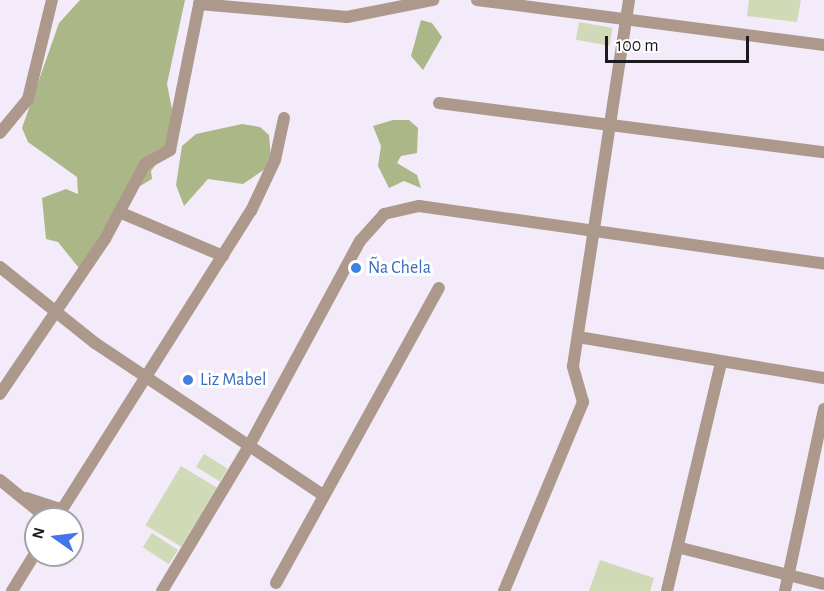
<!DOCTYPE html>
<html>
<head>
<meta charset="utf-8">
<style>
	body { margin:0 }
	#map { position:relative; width:824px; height:591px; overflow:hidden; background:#f3ebf9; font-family:"Alegreya Sans",sans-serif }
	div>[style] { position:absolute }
	.green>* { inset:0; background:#d1dab6; transform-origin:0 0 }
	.forest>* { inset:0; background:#abb786 }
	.minor>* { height:12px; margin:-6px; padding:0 6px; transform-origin:6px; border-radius:6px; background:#ad988c }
	.dots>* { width:16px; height:16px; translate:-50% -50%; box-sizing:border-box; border:3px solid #fff; border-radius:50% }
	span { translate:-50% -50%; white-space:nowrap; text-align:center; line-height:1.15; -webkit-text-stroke:6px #fff; paint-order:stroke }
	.shop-label { font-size:18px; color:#366cbe }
	.left { translate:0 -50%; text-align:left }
	.north { position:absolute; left:24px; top:507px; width:60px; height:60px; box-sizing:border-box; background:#fff; border:2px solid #a5a3a5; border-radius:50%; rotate:284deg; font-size:16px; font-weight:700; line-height:24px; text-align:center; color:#1d1a1f }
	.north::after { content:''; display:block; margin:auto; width:21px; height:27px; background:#4375e6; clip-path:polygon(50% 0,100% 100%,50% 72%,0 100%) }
	.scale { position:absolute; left:605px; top:36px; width:144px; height:27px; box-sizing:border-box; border:3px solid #1d1a1f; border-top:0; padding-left:8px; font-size:18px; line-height:21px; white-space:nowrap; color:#1d1a1f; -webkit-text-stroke:4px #fff; paint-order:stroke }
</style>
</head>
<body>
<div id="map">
	<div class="green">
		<div style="clip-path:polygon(749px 0,801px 0,797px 22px,747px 16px)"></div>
		<div style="left:579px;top:22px;width:34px;height:18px;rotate:10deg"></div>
		<div style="left:204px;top:454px;width:28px;height:15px;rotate:32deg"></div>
		<div style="left:181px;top:466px;width:42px;height:69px;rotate:31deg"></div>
		<div style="left:152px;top:533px;width:31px;height:17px;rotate:33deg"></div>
		<div style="clip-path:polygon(600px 560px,654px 578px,650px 591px,589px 591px)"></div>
	</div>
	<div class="forest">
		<div style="clip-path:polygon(80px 0,185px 0,167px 84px,172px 109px,167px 150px,151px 171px,152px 179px,128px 193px,79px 268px,58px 242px,46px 239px,42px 198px,66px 189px,78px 194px,77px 177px,28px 142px,22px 128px,59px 23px)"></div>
		<div style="clip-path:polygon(421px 20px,432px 23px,442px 37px,423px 70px,411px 56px)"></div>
		<div style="clip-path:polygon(393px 120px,409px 120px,418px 128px,417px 153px,401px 156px,397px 163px,417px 175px,421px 188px,404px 181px,389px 188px,378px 166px,381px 146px,373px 126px)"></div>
		<div style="clip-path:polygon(242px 124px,260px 127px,269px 135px,271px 158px,265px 169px,243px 184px,208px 179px,184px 206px,176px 185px,182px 146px,196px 134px)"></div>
	</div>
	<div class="minor">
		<div style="left:477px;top:0;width:350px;rotate:7.4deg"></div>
		<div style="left:199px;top:4px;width:149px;rotate:5deg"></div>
		<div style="left:347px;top:17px;width:88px;rotate:-11.2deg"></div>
		<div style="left:439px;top:103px;width:388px;rotate:7.3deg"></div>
		<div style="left:0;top:133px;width:44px;rotate:-50.5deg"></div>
		<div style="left:28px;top:99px;width:102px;rotate:-76.4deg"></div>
		<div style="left:119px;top:212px;width:113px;rotate:22.9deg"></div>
		<div style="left:0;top:267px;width:122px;rotate:38.7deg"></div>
		<div style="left:95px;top:343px;width:274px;rotate:33.7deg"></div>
		<div style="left:578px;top:337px;width:249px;rotate:9.5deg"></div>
		<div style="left:0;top:394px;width:187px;rotate:-55.9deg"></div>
		<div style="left:105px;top:239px;width:85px;rotate:-61.9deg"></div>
		<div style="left:145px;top:164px;width:29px;rotate:-29deg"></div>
		<div style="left:170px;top:150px;width:153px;rotate:-78.7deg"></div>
		<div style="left:0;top:480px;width:62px;rotate:39.1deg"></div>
		<div style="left:26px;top:498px;width:38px;rotate:18deg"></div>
		<div style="left:56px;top:519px;width:365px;rotate:-57.7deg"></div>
		<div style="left:251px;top:211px;width:56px;rotate:-64.8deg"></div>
		<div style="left:275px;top:160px;width:43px;rotate:-77.9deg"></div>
		<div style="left:681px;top:548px;width:147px;rotate:14.1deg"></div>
		<div style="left:276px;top:583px;width:337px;rotate:-61.1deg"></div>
		<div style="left:12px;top:591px;width:46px;rotate:-58.4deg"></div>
		<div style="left:162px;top:591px;width:167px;rotate:-59deg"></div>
		<div style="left:248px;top:448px;width:235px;rotate:-61.6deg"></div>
		<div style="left:360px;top:241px;width:36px;rotate:-48deg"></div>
		<div style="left:384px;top:214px;width:36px;rotate:-13deg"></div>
		<div style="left:419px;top:206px;width:409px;rotate:8.1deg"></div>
		<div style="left:504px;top:591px;width:205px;rotate:-67.3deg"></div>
		<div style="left:583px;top:402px;width:37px;rotate:-106deg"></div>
		<div style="left:573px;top:366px;width:370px;rotate:-81.3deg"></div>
		<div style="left:667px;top:591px;width:235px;rotate:-76.7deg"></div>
		<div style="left:785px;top:591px;width:186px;rotate:-77.9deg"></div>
	</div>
	<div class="dots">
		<div style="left:356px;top:268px;background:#3f7fe0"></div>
		<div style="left:188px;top:380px;background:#3f7fe0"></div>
	</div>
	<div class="shop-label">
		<span class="left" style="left:368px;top:268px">Ña Chela</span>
		<span class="left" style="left:200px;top:380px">Liz Mabel</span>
	</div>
	<div class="north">N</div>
	<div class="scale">100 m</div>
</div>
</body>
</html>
